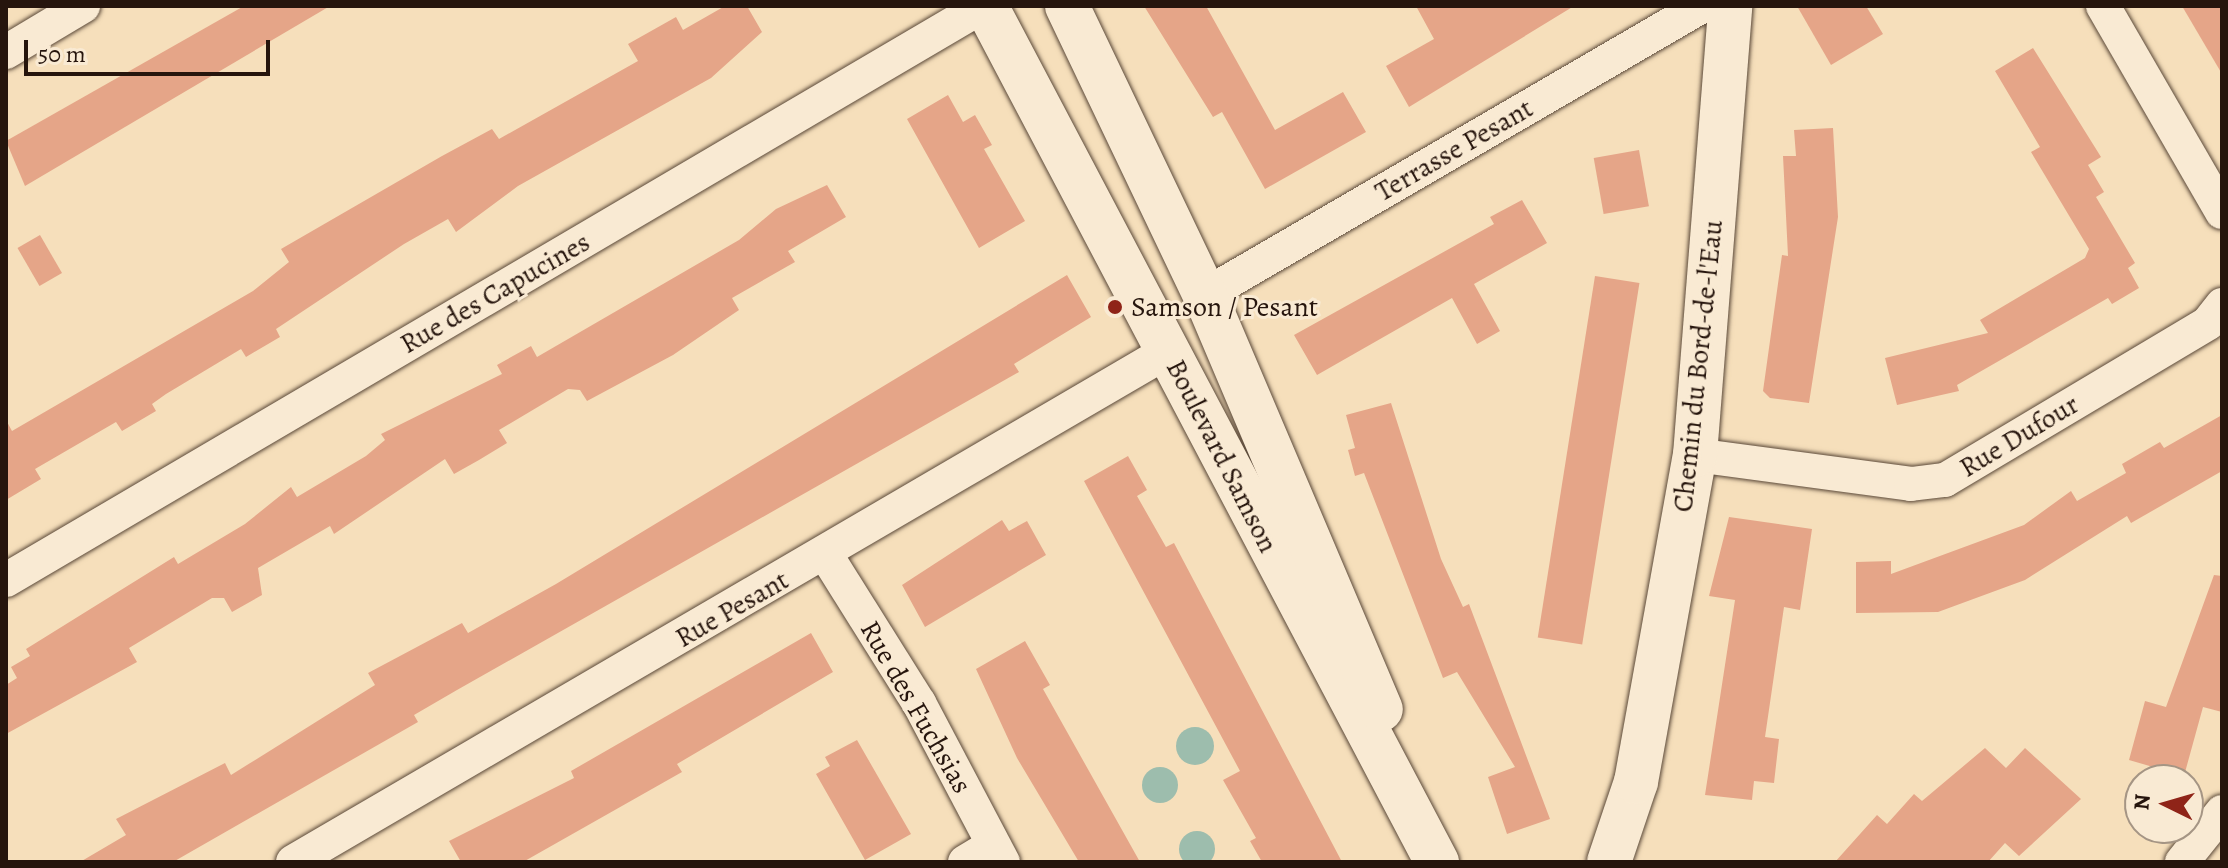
<!DOCTYPE html>
<html>
<head>
<meta charset="utf-8">
<style>
	body { margin:0 }
	#map { position:relative; width:2228px; height:868px; overflow:hidden; background:#f6dfbb; font-family:Alegreya,serif }
	div>[style] { position:absolute }
	.water>* { inset:0; background:#9dbdad }
	.round { border-radius:50% }
	.building>* { inset:0; background:#e5a588; transform-origin:0 0 }
	.roads { filter:drop-shadow(0 0 2px #5a4838) drop-shadow(0 0 2px #5a4838) }
	.street>* { height:34px; margin:-17px; padding:0 17px; transform-origin:17px; border-radius:17px; background:#f9ead3 }
	.secondary>* { height:44px; margin:-22px; padding:0 22px; transform-origin:22px; border-radius:22px; background:#f9ead3 }
	.dots>* { width:22px; height:22px; translate:-50% -50%; box-sizing:border-box; border:4px solid #f9ead3; border-radius:50% }
	span { translate:-50% -50%; white-space:nowrap; text-align:center; line-height:1.15; -webkit-text-stroke:6px #f9ead3; paint-order:stroke }
	.street-label { font-size:28px; color:#26150d }
	.poi-label { font-size:28px; color:#26150d }
	.left { translate:0 -50%; text-align:left }
	.frame { position:absolute; inset:0; border:8px solid #26150d; pointer-events:none }
	.north { position:absolute; left:2124px; top:764px; width:80px; height:80px; box-sizing:border-box; background:#f9ead3; border:2px solid #a59584; border-radius:50%; rotate:275deg; font-size:22px; font-weight:700; line-height:32px; text-align:center; color:#26150d }
	.north::after { content:''; display:block; margin:auto; width:28px; height:36px; background:#8f2418; clip-path:polygon(50% 0,100% 100%,50% 72%,0 100%) }
	.scale { position:absolute; left:24px; top:40px; width:246px; height:36px; box-sizing:border-box; border:4px solid #26150d; border-top:0; padding-left:10px; font-size:24px; line-height:28px; white-space:nowrap; color:#26150d; -webkit-text-stroke:6px #f9ead3; paint-order:stroke }
</style>
</head>
<body>
<div id="map">
	<div class="water">
		<div class="round" style="left:1176px;top:727px;width:38px;height:38px"></div>
		<div class="round" style="left:1142px;top:767px;width:36px;height:36px"></div>
		<div class="round" style="left:1179px;top:831px;width:36px;height:36px"></div>
	</div>
	<div class="building">
		<div style="clip-path:polygon(244px 6px,330px 6px,25px 186px,6px 141px)"></div>
		<div style="clip-path:polygon(725px 6px,747px 6px,762px 32px,711px 78px,518px 186px,456px 232px,448px 219px,404px 244px,276px 329px,280px 337px,246px 357px,241px 349px,166px 394px,152px 404px,156px 411px,122px 431px,116px 422px,35px 469px,41px 479px,6px 500px,6px 420px,12px 431px,253px 291px,289px 262px,281px 249px,442px 156px,492px 129px,499px 139px,638px 61px,628px 44px,676px 17px,683px 30px)"></div>
		<div style="clip-path:polygon(1144px 6px,1206px 6px,1275px 130px,1343px 92px,1366px 132px,1265px 189px,1222px 112px,1213px 117px)"></div>
		<div style="clip-path:polygon(1416px 6px,1574px 6px,1409px 107px,1386px 66px,1434px 39px)"></div>
		<div style="clip-path:polygon(1797px 6px,1866px 6px,1883px 34px,1831px 65px)"></div>
		<div style="clip-path:polygon(2182px 6px,2222px 6px,2222px 74px)"></div>
		<div style="clip-path:polygon(2033px 48px,2101px 157px,2088px 165px,2104px 192px,2096px 197px,2135px 263px,2128px 268px,2139px 288px,2112px 304px,2108px 298px,1957px 385px,1959px 391px,1897px 405px,1885px 358px,1988px 333px,1980px 320px,2085px 258px,2089px 249px,2031px 152px,2040px 147px,1995px 71px)"></div>
		<div style="clip-path:polygon(948px 95px,963px 122px,975px 115px,992px 145px,984px 149px,1025px 221px,979px 248px,907px 119px)"></div>
		<div style="clip-path:polygon(1833px 128px,1838px 217px,1809px 403px,1770px 398px,1763px 391px,1782px 255px,1788px 256px,1783px 156px,1796px 156px,1794px 130px)"></div>
		<div style="left:1639px;top:150px;width:57px;height:46px;rotate:80deg"></div>
		<div style="clip-path:polygon(827px 185px,846px 217px,788px 251px,795px 262px,732px 298px,739px 310px,673px 355px,587px 401px,580px 390px,568px 389px,499px 430px,507px 443px,479px 460px,454px 474px,445px 459px,334px 534px,330px 526px,258px 568px,262px 595px,232px 612px,224px 598px,212px 598px,129px 648px,137px 662px,6px 734px,6px 685px,17px 678px,11px 667px,30px 656px,26px 649px,174px 557px,178px 564px,245px 524px,291px 487px,297px 497px,366px 456px,385px 440px,381px 434px,502px 374px,497px 365px,531px 346px,537px 357px,739px 240px,776px 209px)"></div>
		<div style="clip-path:polygon(1522px 200px,1547px 243px,1474px 284px,1500px 331px,1477px 344px,1452px 298px,1317px 375px,1294px 335px,1494px 224px,1490px 217px)"></div>
		<div style="left:40px;top:235px;width:44px;height:26px;rotate:60deg"></div>
		<div style="clip-path:polygon(1067px 275px,1091px 317px,1014px 364px,1019px 372px,457px 690px,414px 715px,418px 722px,173px 862px,80px 862px,126px 835px,116px 819px,225px 763px,231px 775px,375px 685px,368px 673px,462px 623px,468px 633px,556px 584px)"></div>
		<div style="left:1595px;top:276px;width:45px;height:366px;rotate:9deg"></div>
		<div style="clip-path:polygon(1391px 403px,1441px 559px,1463px 607px,1469px 604px,1550px 819px,1507px 834px,1488px 777px,1515px 767px,1457px 672px,1443px 678px,1364px 473px,1355px 476px,1348px 450px,1355px 448px,1346px 415px)"></div>
		<div style="clip-path:polygon(2222px 415px,2222px 471px,2131px 523px,2127px 516px,2025px 580px,1938px 612px,1856px 613px,1856px 562px,1891px 561px,1891px 574px,2024px 525px,2071px 491px,2077px 501px,2126px 473px,2122px 464px,2160px 442px,2164px 448px)"></div>
		<div style="clip-path:polygon(1128px 456px,1147px 490px,1137px 496px,1166px 547px,1174px 543px,1342px 862px,1262px 862px,1250px 841px,1256px 838px,1223px 780px,1240px 771px,1084px 481px)"></div>
		<div style="clip-path:polygon(1729px 517px,1812px 529px,1800px 610px,1784px 607px,1765px 737px,1779px 739px,1774px 783px,1754px 781px,1752px 800px,1705px 795px,1735px 600px,1709px 596px)"></div>
		<div style="clip-path:polygon(1002px 520px,1009px 531px,1027px 521px,1046px 555px,925px 627px,902px 585px)"></div>
		<div style="clip-path:polygon(2214px 575px,2222px 576px,2222px 712px,2203px 707px,2184px 776px,2129px 760px,2145px 701px,2166px 707px)"></div>
		<div style="clip-path:polygon(811px 633px,833px 672px,677px 764px,682px 772px,523px 862px,461px 862px,449px 841px,574px 778px,571px 771px)"></div>
		<div style="clip-path:polygon(1025px 641px,1050px 685px,1043px 689px,1140px 862px,1079px 862px,1017px 758px,976px 669px)"></div>
		<div style="clip-path:polygon(857px 740px,911px 834px,865px 860px,816px 774px,830px 766px,825px 757px)"></div>
		<div style="clip-path:polygon(1985px 748px,2006px 768px,2025px 748px,2081px 799px,2019px 856px,2005px 843px,1988px 862px,1835px 862px,1877px 815px,1887px 824px,1914px 794px,1922px 801px)"></div>
	</div>
	<div class="roads">
		<div class="street">
			<div style="left:2103px;top:6px;width:238px;rotate:60deg"></div>
			<div style="left:6px;top:52px;width:90px;rotate:-30.9deg"></div>
			<div style="left:1205px;top:295px;width:575px;rotate:-30.18deg"></div>
			<div style="left:1695px;top:455px;width:218px;rotate:7.6deg"></div>
			<div style="left:1911px;top:484px;width:34px;rotate:-7deg"></div>
			<div style="left:1945px;top:480px;width:306px;rotate:-30.8deg"></div>
			<div style="left:2208px;top:323px;width:23px;rotate:-52deg"></div>
			<div style="left:826px;top:555px;width:175px;rotate:57.9deg"></div>
			<div style="left:919px;top:703px;width:180px;rotate:62.2deg"></div>
			<div style="left:6px;top:580px;width:1133px;rotate:-30.43deg"></div>
			<div style="left:293px;top:862px;width:1013px;rotate:-30.28deg"></div>
			<div style="left:965px;top:862px;width:33px;rotate:-31deg"></div>
			<div style="left:2182px;top:862px;width:64px;rotate:-51.3deg"></div>
		</div>
		<div class="secondary">
			<div style="left:986px;top:6px;width:968px;rotate:62.22deg"></div>
			<div style="left:1067px;top:6px;width:320px;rotate:64.5deg"></div>
			<div style="left:1205px;top:295px;width:450px;rotate:67deg"></div>
			<div style="left:1609px;top:862px;width:84px;rotate:-71.4deg"></div>
			<div style="left:1636px;top:782px;width:332px;rotate:-79.8deg"></div>
			<div style="left:1695px;top:455px;width:450px;rotate:-85.5deg"></div>
		</div>
	</div>
	<div class="dots">
		<div style="left:1115px;top:307px;background:#8f2418"></div>
	</div>
	<div class="street-label">
		<span style="left:1454px;top:150px;rotate:-30deg">Terrasse Pesant</span>
		<span style="left:495px;top:293px;rotate:-30deg">Rue des Capucines</span>
		<span style="left:1698px;top:366px;rotate:-84deg">Chemin du Bord-de-l'Eau</span>
		<span style="left:2019px;top:436px;rotate:-31deg">Rue Dufour</span>
		<span style="left:1222px;top:456px;rotate:63deg">Boulevard Samson</span>
		<span style="left:732px;top:609px;rotate:-30deg">Rue Pesant</span>
		<span style="left:916px;top:707px;rotate:60deg">Rue des Fuchsias</span>
	</div>
	<div class="poi-label">
		<span class="left" style="left:1131px;top:307px">Samson / Pesant</span>
	</div>
	<div class="frame"></div>
	<div class="north">N</div>
	<div class="scale">50 m</div>
</div>
</body>
</html>
